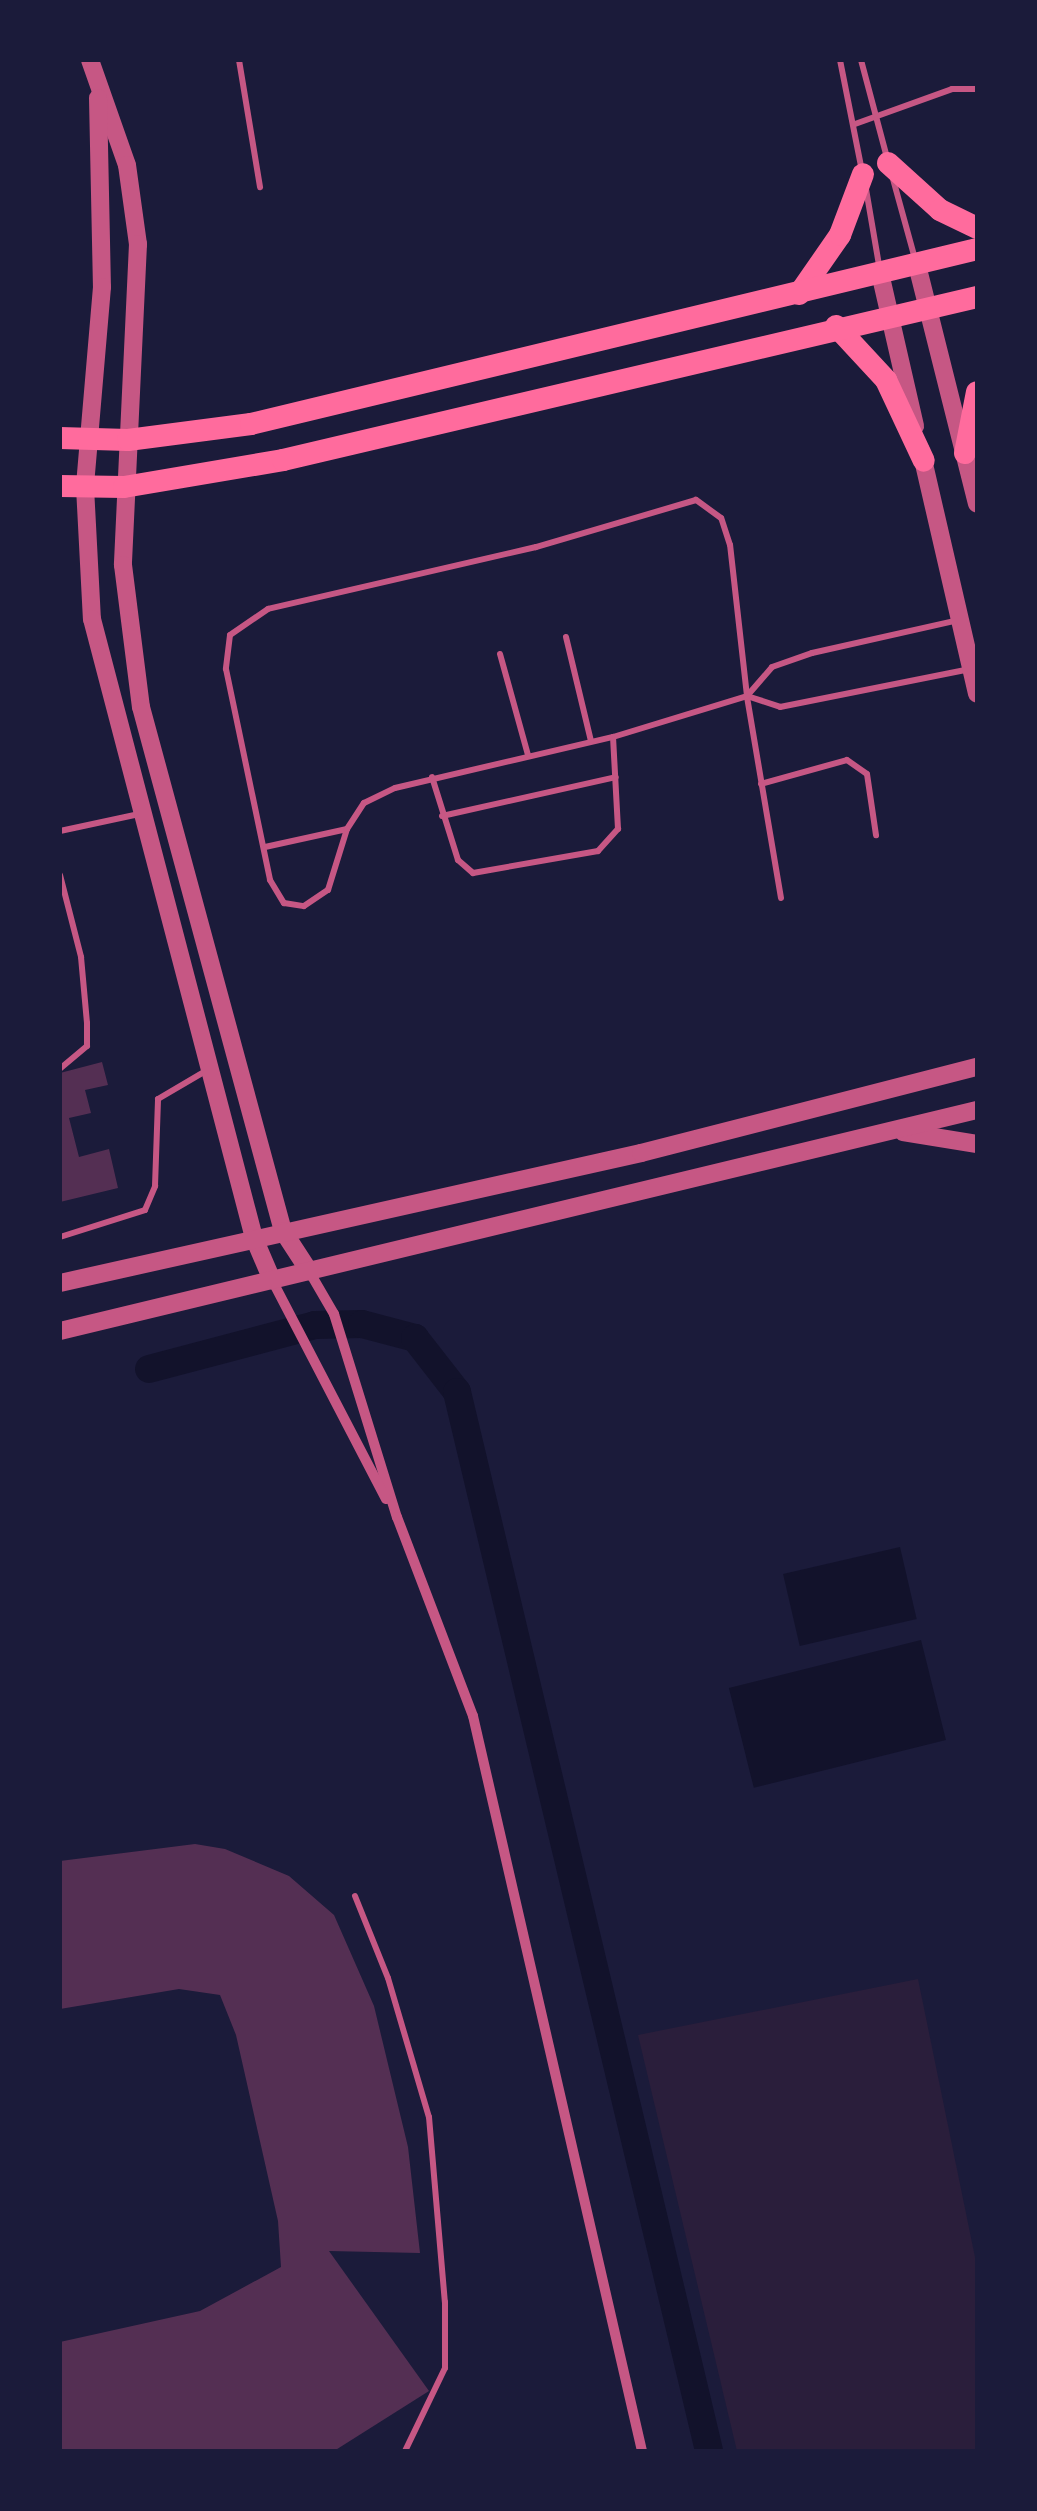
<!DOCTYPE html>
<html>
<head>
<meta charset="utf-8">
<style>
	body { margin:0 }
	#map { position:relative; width:1037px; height:2511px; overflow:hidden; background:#1b1b3a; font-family:"Source Serif 4",serif }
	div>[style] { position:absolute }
	.green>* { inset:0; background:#2a1e3b }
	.water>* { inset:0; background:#12122b; transform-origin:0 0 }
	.canal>* { height:28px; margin:-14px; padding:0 14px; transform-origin:14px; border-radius:14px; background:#12122b }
	.building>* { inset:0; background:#542f53 }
	.service>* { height:6px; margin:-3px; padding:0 3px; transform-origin:3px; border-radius:3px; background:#c65784 }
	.minor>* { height:10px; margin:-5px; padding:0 5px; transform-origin:5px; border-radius:5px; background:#c65784 }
	.tertiary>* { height:18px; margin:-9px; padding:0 9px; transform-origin:9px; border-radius:9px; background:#c65784 }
	.primary>* { height:22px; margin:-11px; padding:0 11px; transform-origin:11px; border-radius:11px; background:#ff6b9d }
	span { translate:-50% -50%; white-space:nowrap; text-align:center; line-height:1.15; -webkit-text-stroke:10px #1b1b3a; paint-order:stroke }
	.frame { position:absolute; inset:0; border:62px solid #1b1b3a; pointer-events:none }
</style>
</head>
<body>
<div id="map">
	<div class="green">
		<div style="clip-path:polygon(918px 1979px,977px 2267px,977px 2451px,737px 2451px,638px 2035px)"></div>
	</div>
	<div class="water">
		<div style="left:900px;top:1547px;width:74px;height:120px;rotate:77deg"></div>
		<div style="left:921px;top:1640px;width:103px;height:198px;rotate:76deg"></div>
	</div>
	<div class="canal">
		<div style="left:149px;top:1369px;width:172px;rotate:-14.8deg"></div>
		<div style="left:315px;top:1325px;width:47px;rotate:-1.2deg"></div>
		<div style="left:362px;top:1324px;width:55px;rotate:14.8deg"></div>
		<div style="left:415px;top:1338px;width:68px;rotate:52.1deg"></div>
		<div style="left:457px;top:1392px;width:1089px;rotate:76.61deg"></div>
	</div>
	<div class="building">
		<div style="clip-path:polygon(102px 1062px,108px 1085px,85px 1090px,91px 1113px,69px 1118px,79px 1157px,109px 1149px,118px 1188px,60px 1202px,60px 1073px)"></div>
		<div style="clip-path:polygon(195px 1844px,225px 1849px,289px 1876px,334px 1915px,374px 2006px,408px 2147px,420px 2253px,329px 2251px,429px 2391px,334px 2451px,60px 2451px,60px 2342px,200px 2311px,281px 2267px,278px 2221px,236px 2035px,220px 1995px,179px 1989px,60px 2009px,60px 1861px)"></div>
	</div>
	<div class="service">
		<div style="left:239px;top:60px;width:129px;rotate:80.6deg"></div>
		<div style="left:840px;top:60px;width:113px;rotate:78.8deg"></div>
		<div style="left:861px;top:60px;width:101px;rotate:75.1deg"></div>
		<div style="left:855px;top:124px;width:103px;rotate:-19.8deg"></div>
		<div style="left:952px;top:89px;width:25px"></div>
		<div style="left:893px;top:179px;width:83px;rotate:74.6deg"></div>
		<div style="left:866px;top:189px;width:77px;rotate:80.3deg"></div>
		<div style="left:566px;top:637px;width:107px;rotate:76.5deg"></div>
		<div style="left:500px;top:654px;width:105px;rotate:74.5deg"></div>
		<div style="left:747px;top:696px;width:35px;rotate:18deg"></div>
		<div style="left:780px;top:707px;width:194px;rotate:-11.3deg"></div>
		<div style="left:432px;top:777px;width:87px;rotate:72.6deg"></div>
		<div style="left:458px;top:860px;width:20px;rotate:41deg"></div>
		<div style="left:473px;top:873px;width:127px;rotate:-10deg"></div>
		<div style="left:598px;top:851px;width:30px;rotate:-48deg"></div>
		<div style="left:618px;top:829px;width:92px;rotate:-93.1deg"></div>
		<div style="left:761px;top:784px;width:89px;rotate:-15.6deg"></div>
		<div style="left:847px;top:760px;width:24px;rotate:35deg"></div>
		<div style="left:867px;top:774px;width:62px;rotate:81.6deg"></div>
		<div style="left:442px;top:816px;width:178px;rotate:-12.6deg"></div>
		<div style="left:60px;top:831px;width:81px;rotate:-12.1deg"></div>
		<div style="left:265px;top:847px;width:84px;rotate:-12.4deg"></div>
		<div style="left:60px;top:875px;width:85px;rotate:75.6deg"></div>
		<div style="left:81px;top:957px;width:66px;rotate:84.8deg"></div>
		<div style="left:87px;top:1023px;width:23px;rotate:90deg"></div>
		<div style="left:87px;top:1046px;width:35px;rotate:140deg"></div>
		<div style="left:781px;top:898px;width:205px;rotate:-99.6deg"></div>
		<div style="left:747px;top:696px;width:152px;rotate:-96.4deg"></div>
		<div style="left:730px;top:545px;width:28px;rotate:-108deg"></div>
		<div style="left:721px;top:518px;width:31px;rotate:-144deg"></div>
		<div style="left:696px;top:500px;width:167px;rotate:163.6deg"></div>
		<div style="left:536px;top:547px;width:275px;rotate:167deg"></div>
		<div style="left:268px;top:609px;width:46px;rotate:145.6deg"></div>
		<div style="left:230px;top:635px;width:34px;rotate:97deg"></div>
		<div style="left:226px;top:669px;width:216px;rotate:78.2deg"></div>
		<div style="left:270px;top:880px;width:27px;rotate:59deg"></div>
		<div style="left:284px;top:903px;width:20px;rotate:9deg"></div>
		<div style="left:304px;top:906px;width:29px;rotate:-34deg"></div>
		<div style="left:328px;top:890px;width:64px;rotate:-72.7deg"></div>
		<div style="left:347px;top:829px;width:31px;rotate:-57deg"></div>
		<div style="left:364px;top:803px;width:34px;rotate:-26deg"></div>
		<div style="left:395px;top:788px;width:224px;rotate:-13.2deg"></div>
		<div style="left:613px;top:737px;width:140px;rotate:-17deg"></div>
		<div style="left:747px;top:696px;width:38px;rotate:-49deg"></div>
		<div style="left:772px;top:667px;width:42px;rotate:-19.3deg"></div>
		<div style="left:812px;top:653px;width:151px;rotate:-12.7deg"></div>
		<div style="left:60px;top:1237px;width:89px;rotate:-17.6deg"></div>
		<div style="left:145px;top:1210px;width:26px;rotate:-67deg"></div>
		<div style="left:155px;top:1186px;width:87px;rotate:-88deg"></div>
		<div style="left:158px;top:1099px;width:59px;rotate:-30.5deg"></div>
		<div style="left:355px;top:1896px;width:88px;rotate:68.1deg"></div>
		<div style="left:388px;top:1978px;width:145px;rotate:73.6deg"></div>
		<div style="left:429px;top:2117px;width:186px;rotate:85.1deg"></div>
		<div style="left:445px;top:2302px;width:66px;rotate:90deg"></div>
		<div style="left:445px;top:2368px;width:92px;rotate:115.7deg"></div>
	</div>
	<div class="minor">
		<div style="left:309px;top:1271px;width:50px;rotate:59.8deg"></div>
		<div style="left:334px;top:1314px;width:213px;rotate:72.8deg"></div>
		<div style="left:397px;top:1517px;width:213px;rotate:69.1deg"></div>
		<div style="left:473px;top:1716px;width:754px;rotate:77.05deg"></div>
		<div style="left:272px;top:1280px;width:247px;rotate:62.5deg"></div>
	</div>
	<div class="tertiary">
		<div style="left:90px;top:60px;width:111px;rotate:70.6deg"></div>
		<div style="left:127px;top:165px;width:80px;rotate:82.1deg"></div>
		<div style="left:138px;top:244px;width:321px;rotate:92.7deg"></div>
		<div style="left:123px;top:565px;width:143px;rotate:82.8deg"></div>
		<div style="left:141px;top:707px;width:543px;rotate:74.84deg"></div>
		<div style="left:283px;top:1231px;width:48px;rotate:57deg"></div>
		<div style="left:98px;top:98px;width:189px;rotate:88.8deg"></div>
		<div style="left:102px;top:287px;width:201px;rotate:94.9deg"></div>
		<div style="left:85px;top:487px;width:132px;rotate:87deg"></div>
		<div style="left:92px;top:619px;width:640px;rotate:75.33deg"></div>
		<div style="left:254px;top:1238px;width:46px;rotate:66.8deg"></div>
		<div style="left:917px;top:265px;width:246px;rotate:75.9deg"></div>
		<div style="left:880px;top:273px;width:157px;rotate:77.1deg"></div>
		<div style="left:921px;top:451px;width:249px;rotate:77deg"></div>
		<div style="left:903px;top:1132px;width:75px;rotate:9.2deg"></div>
		<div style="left:60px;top:1283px;width:595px;rotate:-12.61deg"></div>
		<div style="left:641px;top:1153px;width:347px;rotate:-14.4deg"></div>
		<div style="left:60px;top:1331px;width:943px;rotate:-13.55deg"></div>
	</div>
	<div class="primary">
		<div style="left:888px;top:163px;width:70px;rotate:42.1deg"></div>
		<div style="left:940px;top:210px;width:41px;rotate:25.9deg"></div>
		<div style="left:799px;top:294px;width:72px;rotate:-55.2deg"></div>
		<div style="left:840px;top:235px;width:65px;rotate:-69.3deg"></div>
		<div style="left:836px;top:326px;width:74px;rotate:47.2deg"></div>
		<div style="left:886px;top:380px;width:89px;rotate:64.9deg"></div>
		<div style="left:60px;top:438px;width:68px;rotate:1.7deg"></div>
		<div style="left:128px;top:440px;width:124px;rotate:-7.4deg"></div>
		<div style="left:251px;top:424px;width:747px;rotate:-13.55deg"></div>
		<div style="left:965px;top:453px;width:62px;rotate:-78.9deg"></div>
		<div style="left:60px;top:486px;width:64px;rotate:0.9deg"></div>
		<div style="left:124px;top:487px;width:161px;rotate:-9.6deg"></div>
		<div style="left:283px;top:460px;width:713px;rotate:-13.22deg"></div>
	</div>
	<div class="frame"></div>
</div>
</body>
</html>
